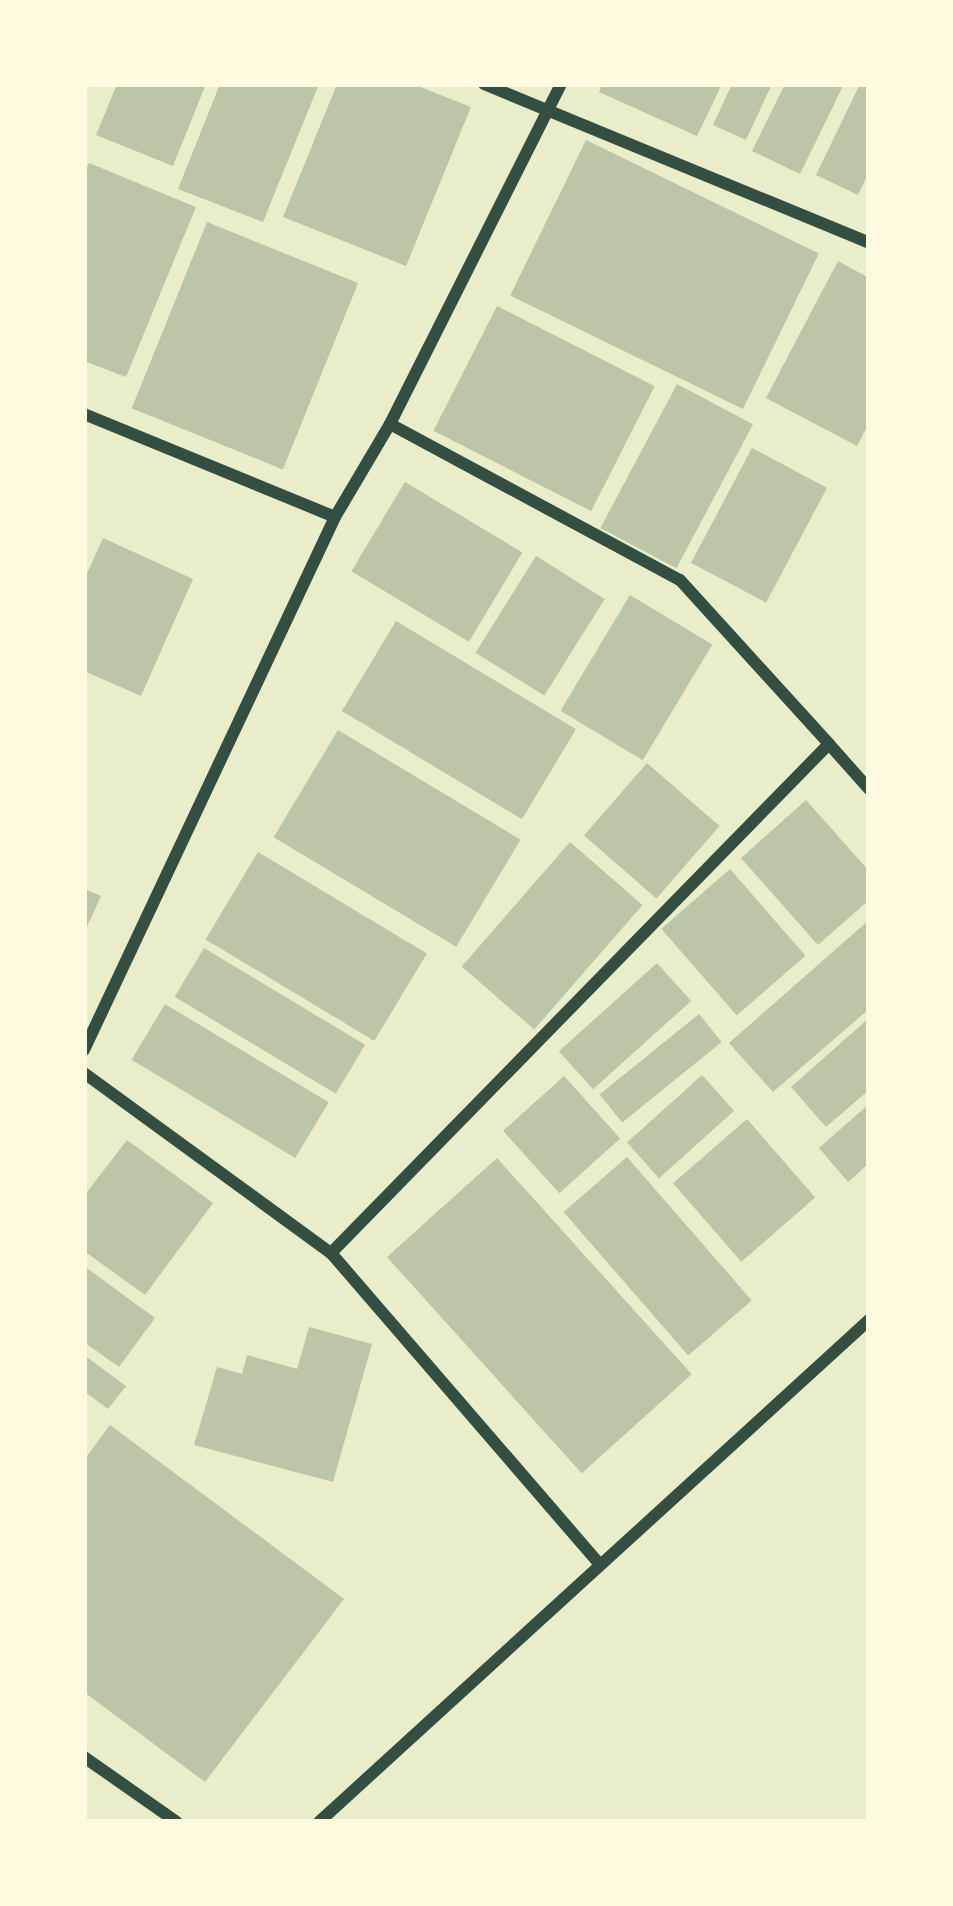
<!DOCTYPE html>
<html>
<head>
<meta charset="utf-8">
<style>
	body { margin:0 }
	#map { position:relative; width:953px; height:1906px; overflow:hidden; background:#e9edc9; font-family:"Work Sans",sans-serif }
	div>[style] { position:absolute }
	.building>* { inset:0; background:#bcc5a7; transform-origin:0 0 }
	.minor>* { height:12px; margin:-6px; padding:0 6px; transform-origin:6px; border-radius:6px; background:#344e41 }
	span { translate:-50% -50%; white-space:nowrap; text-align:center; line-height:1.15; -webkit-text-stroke:10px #fefae0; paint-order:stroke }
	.frame { position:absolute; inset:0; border:87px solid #fefae0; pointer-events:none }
</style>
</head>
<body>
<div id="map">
	<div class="building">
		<div style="clip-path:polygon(117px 84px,206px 84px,173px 166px,96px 135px)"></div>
		<div style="clip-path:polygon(220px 84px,319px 84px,263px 222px,178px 189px)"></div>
		<div style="clip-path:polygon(337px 84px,413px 84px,471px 107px,406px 266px,283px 217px)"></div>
		<div style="clip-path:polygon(602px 84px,722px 84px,697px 136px,599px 92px)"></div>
		<div style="clip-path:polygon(732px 84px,772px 84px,746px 140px,713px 125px)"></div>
		<div style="clip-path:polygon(785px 84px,844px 84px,800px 174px,752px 151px)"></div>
		<div style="clip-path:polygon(860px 84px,869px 84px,869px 172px,858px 195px,816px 175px)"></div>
		<div style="left:586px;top:140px;width:259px;height:173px;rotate:26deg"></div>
		<div style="clip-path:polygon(89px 163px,196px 207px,126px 377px,84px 361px,84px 175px)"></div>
		<div style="left:207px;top:222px;width:163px;height:201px;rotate:22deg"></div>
		<div style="clip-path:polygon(838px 261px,869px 278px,869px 423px,857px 446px,766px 398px)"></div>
		<div style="left:497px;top:306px;width:177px;height:140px;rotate:27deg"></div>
		<div style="left:677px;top:384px;width:86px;height:163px;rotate:28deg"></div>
		<div style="left:752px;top:448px;width:85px;height:130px;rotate:28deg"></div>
		<div style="left:405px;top:482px;width:137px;height:104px;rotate:31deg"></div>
		<div style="clip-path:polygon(103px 538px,193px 579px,141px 696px,84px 671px,84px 580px)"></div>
		<div style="left:536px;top:556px;width:81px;height:114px;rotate:32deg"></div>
		<div style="left:630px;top:595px;width:96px;height:135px;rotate:31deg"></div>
		<div style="left:396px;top:621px;width:210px;height:105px;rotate:31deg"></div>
		<div style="left:338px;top:730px;width:213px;height:125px;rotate:31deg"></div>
		<div style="left:647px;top:763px;width:96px;height:96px;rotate:41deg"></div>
		<div style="clip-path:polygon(806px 800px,869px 871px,869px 900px,818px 945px,741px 858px)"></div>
		<div style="left:570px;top:842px;width:96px;height:165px;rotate:41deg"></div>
		<div style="left:258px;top:852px;width:197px;height:102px;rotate:31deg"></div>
		<div style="left:730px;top:869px;width:115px;height:91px;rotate:49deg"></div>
		<div style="clip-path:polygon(84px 889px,101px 896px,84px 933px)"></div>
		<div style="clip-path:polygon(869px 920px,869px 1009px,773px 1092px,729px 1043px)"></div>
		<div style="left:204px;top:948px;width:188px;height:57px;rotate:31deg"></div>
		<div style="left:657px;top:963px;width:51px;height:132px;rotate:48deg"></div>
		<div style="left:165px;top:1004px;width:191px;height:65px;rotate:31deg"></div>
		<div style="left:699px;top:1014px;width:36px;height:128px;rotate:51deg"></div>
		<div style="clip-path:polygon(869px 1018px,869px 1090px,826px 1127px,791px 1087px)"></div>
		<div style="left:702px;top:1075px;width:48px;height:101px;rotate:48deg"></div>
		<div style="left:564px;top:1076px;width:84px;height:82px;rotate:48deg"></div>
		<div style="clip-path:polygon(869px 1104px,869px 1163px,848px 1182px,819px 1148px)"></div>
		<div style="left:747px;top:1119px;width:104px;height:98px;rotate:49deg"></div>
		<div style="clip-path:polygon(127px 1140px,213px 1203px,145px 1295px,84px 1251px,84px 1196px)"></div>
		<div style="left:627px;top:1157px;width:190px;height:84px;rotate:49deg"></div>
		<div style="left:497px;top:1158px;width:291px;height:148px;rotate:48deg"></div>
		<div style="clip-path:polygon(84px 1266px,155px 1318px,119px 1367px,84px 1342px)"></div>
		<div style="clip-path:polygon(309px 1327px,372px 1344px,333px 1482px,194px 1445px,217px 1367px,242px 1374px,247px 1355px,297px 1369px)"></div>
		<div style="clip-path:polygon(84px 1355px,126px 1386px,108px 1409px,84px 1391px)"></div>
		<div style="clip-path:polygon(110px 1425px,344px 1599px,205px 1782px,84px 1692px,84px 1460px)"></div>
	</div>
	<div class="minor">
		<div style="left:484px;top:84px;width:417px;rotate:22.4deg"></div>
		<div style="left:84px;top:414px;width:271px;rotate:22.3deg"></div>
		<div style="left:390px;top:424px;width:329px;rotate:28.3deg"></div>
		<div style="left:680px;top:580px;width:222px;rotate:47.7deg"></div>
		<div style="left:84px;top:1050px;width:589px;rotate:-64.78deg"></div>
		<div style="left:335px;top:517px;width:108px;rotate:-59.4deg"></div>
		<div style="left:390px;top:424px;width:381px;rotate:-63.3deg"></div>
		<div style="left:84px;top:1073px;width:306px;rotate:36.1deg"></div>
		<div style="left:331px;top:1253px;width:408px;rotate:49.2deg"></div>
		<div style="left:331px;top:1253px;width:712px;rotate:-45.63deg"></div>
		<div style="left:829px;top:744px;width:60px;rotate:48.4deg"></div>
		<div style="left:84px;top:1757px;width:113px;rotate:35deg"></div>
		<div style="left:319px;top:1822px;width:745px;rotate:-42.39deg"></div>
	</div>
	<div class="frame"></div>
</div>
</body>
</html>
